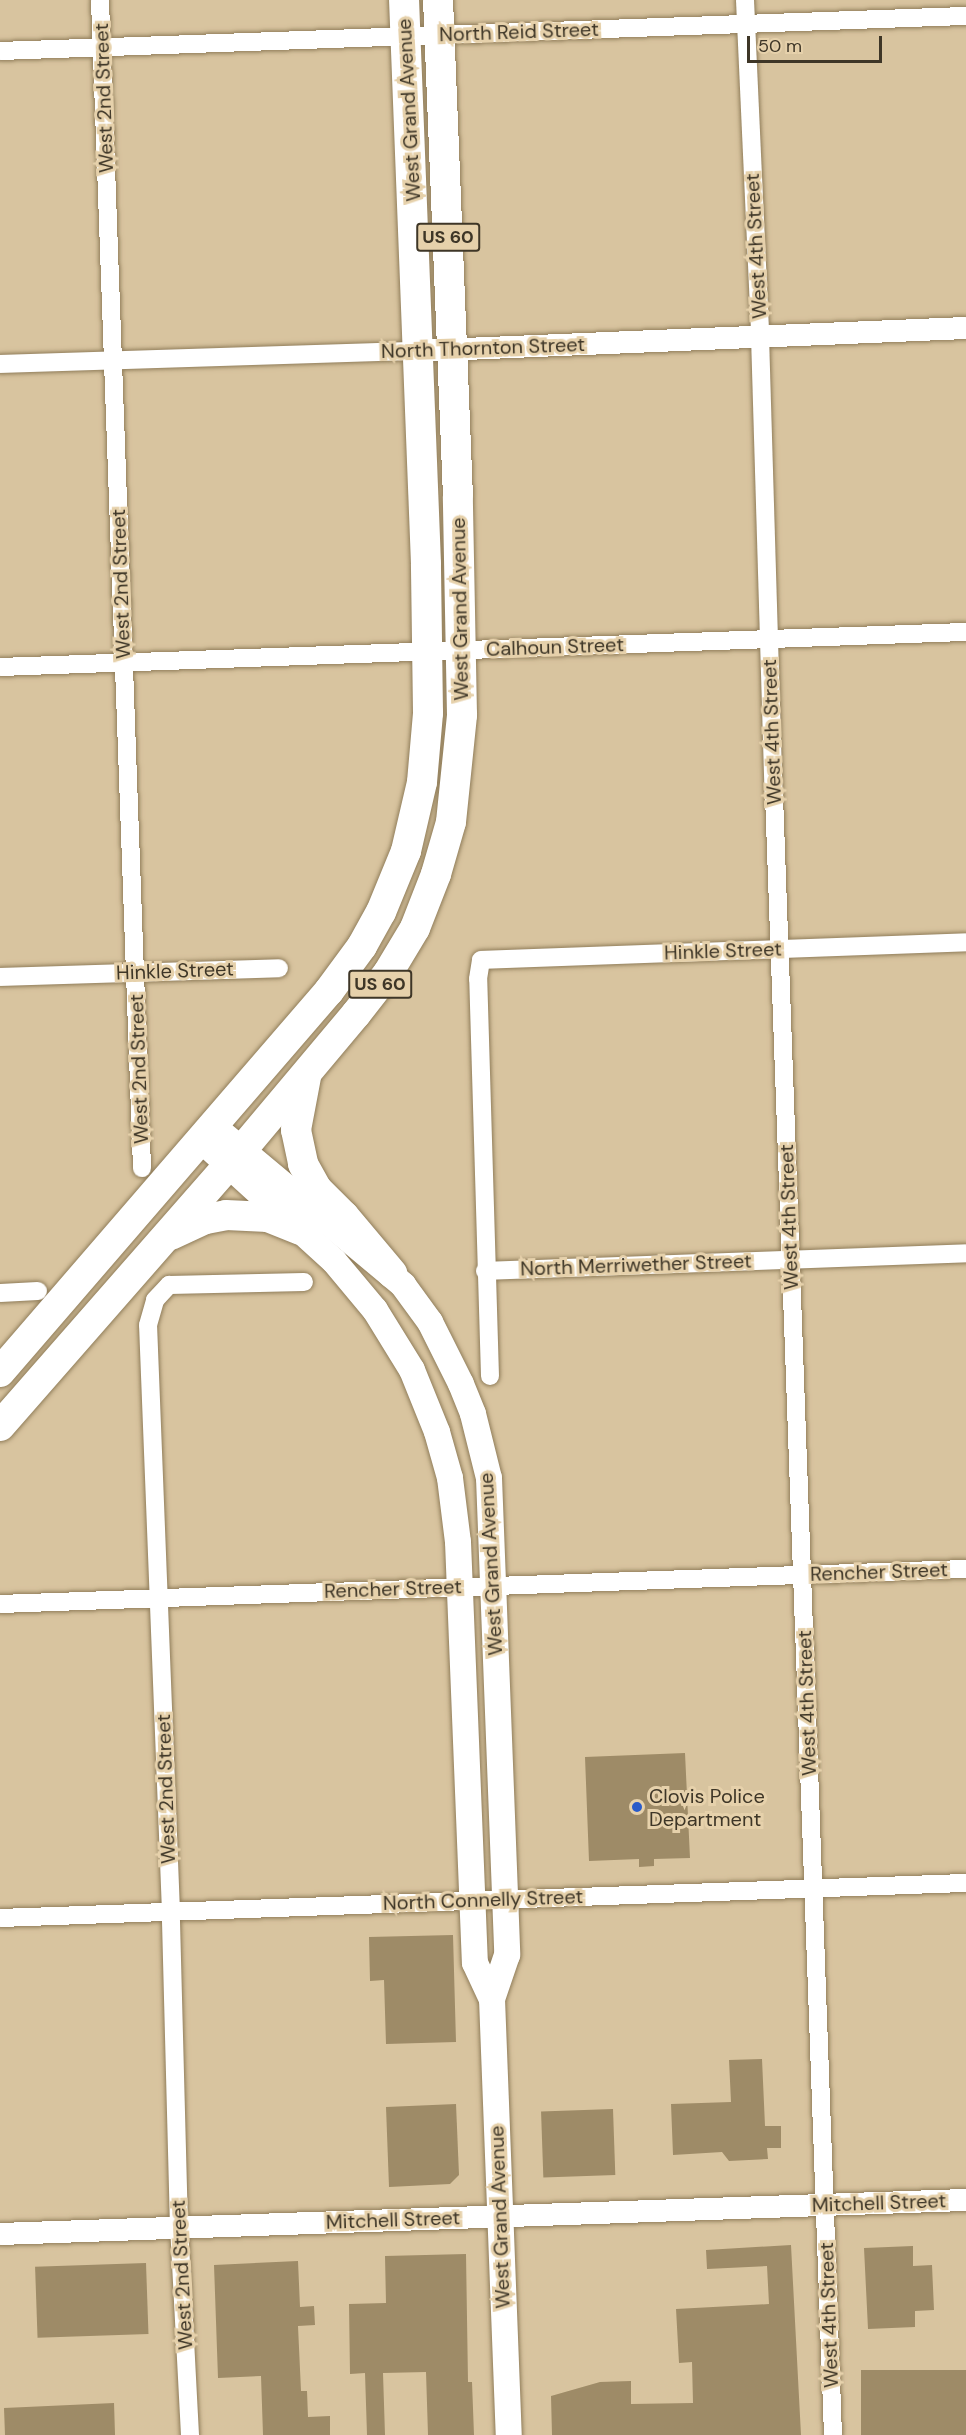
<!DOCTYPE html>
<html>
<head>
<meta charset="utf-8">
<style>
	body { margin:0 }
	#map { position:relative; width:966px; height:2435px; overflow:hidden; background:#d8c49f; font-family:"DM Sans",sans-serif }
	div>[style] { position:absolute }
	.building>* { inset:0; background:#9e8b67; transform-origin:0 0 }
	.roads { filter:drop-shadow(0 0 2px #907d5a) drop-shadow(0 0 2px #907d5a) }
	.minor>* { height:18px; margin:-9px; padding:0 9px; transform-origin:9px; border-radius:9px; background:#fff }
	.tertiary>* { height:22px; margin:-11px; padding:0 11px; transform-origin:11px; border-radius:11px; background:#fff }
	.secondary>* { height:26px; margin:-13px; padding:0 13px; transform-origin:13px; border-radius:13px; background:#fff }
	.trunk>* { height:30px; margin:-15px; padding:0 15px; transform-origin:15px; border-radius:15px; background:#fff }
	.dots>* { width:16px; height:16px; translate:-50% -50%; box-sizing:border-box; border:3px solid #e6d1ab; border-radius:50% }
	span { translate:-50% -50%; white-space:nowrap; text-align:center; line-height:1.15; -webkit-text-stroke:6px #e6d1ab; paint-order:stroke }
	.shield-label span { padding:2px 4px; background:#e6d1ab; border:2px solid; border-radius:4px; -webkit-text-stroke-width:0 }
	.shield-label { font-size:18px; color:#3e3627; font-weight:700 }
	.street-label { font-size:20px; color:#3e3627 }
	.poi-label { font-size:20px; color:#3e3627 }
	.left { translate:0 -50%; text-align:left }
	.scale { position:absolute; left:747px; top:36px; width:135px; height:27px; box-sizing:border-box; border:3px solid #3e3627; border-top:0; padding-left:8px; font-size:18px; line-height:21px; white-space:nowrap; color:#3e3627; -webkit-text-stroke:4px #e6d1ab; paint-order:stroke }
</style>
</head>
<body>
<div id="map">
	<div class="building">
		<div style="clip-path:polygon(685px 1753px,690px 1858px,654px 1859px,654px 1866px,639px 1867px,639px 1859px,589px 1861px,585px 1757px)"></div>
		<div style="clip-path:polygon(453px 1935px,456px 2042px,386px 2044px,384px 1980px,370px 1981px,369px 1937px)"></div>
		<div style="clip-path:polygon(762px 2059px,765px 2126px,781px 2126px,781px 2148px,767px 2148px,768px 2159px,729px 2161px,722px 2152px,673px 2155px,671px 2104px,731px 2102px,729px 2060px)"></div>
		<div style="clip-path:polygon(456px 2104px,459px 2175px,450px 2184px,389px 2187px,386px 2107px)"></div>
		<div style="left:613px;top:2109px;width:66px;height:72px;rotate:88deg"></div>
		<div style="clip-path:polygon(791px 2245px,801px 2435px,552px 2435px,551px 2396px,600px 2382px,631px 2381px,631px 2404px,693px 2403px,692px 2362px,679px 2363px,676px 2309px,769px 2304px,767px 2266px,707px 2269px,706px 2250px)"></div>
		<div style="clip-path:polygon(913px 2246px,913px 2266px,932px 2265px,934px 2310px,915px 2311px,915px 2327px,868px 2329px,864px 2248px)"></div>
		<div style="clip-path:polygon(466px 2254px,468px 2382px,472px 2382px,474px 2435px,428px 2435px,426px 2372px,383px 2373px,385px 2435px,367px 2435px,365px 2373px,350px 2374px,349px 2304px,386px 2303px,385px 2256px)"></div>
		<div style="clip-path:polygon(298px 2261px,300px 2307px,314px 2306px,315px 2325px,298px 2326px,301px 2391px,307px 2391px,308px 2417px,330px 2416px,330px 2435px,263px 2435px,261px 2376px,218px 2378px,214px 2265px)"></div>
		<div style="left:146px;top:2263px;width:71px;height:111px;rotate:88deg"></div>
		<div style="left:966px;top:2370px;width:65px;height:105px;rotate:90deg"></div>
		<div style="clip-path:polygon(114px 2403px,115px 2435px,5px 2435px,4px 2408px)"></div>
	</div>
	<div class="roads">
		<div class="minor">
			<div style="left:100px;top:0;width:1169px;rotate:87.94deg"></div>
			<div style="left:745px;top:0;width:336px;rotate:87.4deg"></div>
			<div style="left:760px;top:336px;width:459px;rotate:88.3deg"></div>
			<div style="left:774px;top:795px;width:1641px;rotate:87.94deg"></div>
			<div style="left:0;top:51px;width:967px;rotate:-2.08deg"></div>
			<div style="left:0;top:364px;width:417px;rotate:-1.8deg"></div>
			<div style="left:0;top:667px;width:967px;rotate:-2.08deg"></div>
			<div style="left:0;top:977px;width:279px;rotate:-1.8deg"></div>
			<div style="left:485px;top:1271px;width:481px;rotate:-2.1deg"></div>
			<div style="left:0;top:1293px;width:38px;rotate:-3deg"></div>
			<div style="left:490px;top:1376px;width:397px;rotate:-91.7deg"></div>
			<div style="left:478px;top:979px;width:19px;rotate:-81deg"></div>
			<div style="left:481px;top:960px;width:485px;rotate:-2.1deg"></div>
			<div style="left:0;top:1604px;width:967px;rotate:-2.08deg"></div>
			<div style="left:0;top:1918px;width:967px;rotate:-2.08deg"></div>
			<div style="left:190px;top:2435px;width:208px;rotate:-93deg"></div>
			<div style="left:179px;top:2227px;width:315px;rotate:-91.5deg"></div>
			<div style="left:171px;top:1912px;width:587px;rotate:-92.24deg"></div>
			<div style="left:148px;top:1325px;width:26px;rotate:-74deg"></div>
			<div style="left:155px;top:1300px;width:21px;rotate:-47deg"></div>
			<div style="left:169px;top:1285px;width:135px;rotate:-1.3deg"></div>
		</div>
		<div class="tertiary">
			<div style="left:417px;top:351px;width:549px;rotate:-2.4deg"></div>
			<div style="left:0;top:2234px;width:967px;rotate:-2.02deg"></div>
		</div>
		<div class="secondary">
			<div style="left:213px;top:1126px;width:248px;rotate:39.9deg"></div>
			<div style="left:403px;top:1285px;width:46px;rotate:53.9deg"></div>
			<div style="left:430px;top:1322px;width:69px;rotate:63.4deg"></div>
			<div style="left:461px;top:1384px;width:32px;rotate:68deg"></div>
			<div style="left:473px;top:1414px;width:66px;rotate:76deg"></div>
			<div style="left:489px;top:1478px;width:477px;rotate:87.8deg"></div>
			<div style="left:507px;top:1955px;width:46px;rotate:108.8deg"></div>
			<div style="left:492px;top:1999px;width:436px;rotate:87.8deg"></div>
			<div style="left:201px;top:1140px;width:180px;rotate:42.3deg"></div>
			<div style="left:334px;top:1261px;width:64px;rotate:50.1deg"></div>
			<div style="left:375px;top:1310px;width:70px;rotate:58.3deg"></div>
			<div style="left:412px;top:1370px;width:67px;rotate:68deg"></div>
			<div style="left:437px;top:1432px;width:48px;rotate:74.2deg"></div>
			<div style="left:450px;top:1478px;width:64px;rotate:82.9deg"></div>
			<div style="left:458px;top:1542px;width:421px;rotate:87.7deg"></div>
			<div style="left:475px;top:1963px;width:40px;rotate:65deg"></div>
		</div>
		<div class="trunk">
			<div style="left:306px;top:1077px;width:54px;rotate:100.7deg"></div>
			<div style="left:296px;top:1130px;width:35px;rotate:78deg"></div>
			<div style="left:303px;top:1164px;width:29px;rotate:61deg"></div>
			<div style="left:317px;top:1189px;width:38px;rotate:45deg"></div>
			<div style="left:344px;top:1216px;width:75px;rotate:49.9deg"></div>
			<div style="left:171px;top:1235px;width:38px;rotate:-25deg"></div>
			<div style="left:206px;top:1219px;width:20px;rotate:-11deg"></div>
			<div style="left:226px;top:1215px;width:42px;rotate:2.7deg"></div>
			<div style="left:268px;top:1217px;width:35px;rotate:22deg"></div>
			<div style="left:0;top:1372px;width:503px;rotate:-49.19deg"></div>
			<div style="left:329px;top:991px;width:56px;rotate:-53.7deg"></div>
			<div style="left:362px;top:946px;width:39px;rotate:-61deg"></div>
			<div style="left:381px;top:912px;width:66px;rotate:-67.7deg"></div>
			<div style="left:406px;top:851px;width:71px;rotate:-76.9deg"></div>
			<div style="left:422px;top:782px;width:69px;rotate:-85deg"></div>
			<div style="left:428px;top:713px;width:149px;rotate:-90.8deg"></div>
			<div style="left:426px;top:564px;width:564px;rotate:-92.23deg"></div>
			<div style="left:0;top:1426px;width:366px;rotate:-48.8deg"></div>
			<div style="left:241px;top:1151px;width:179px;rotate:-50deg"></div>
			<div style="left:356px;top:1014px;width:52px;rotate:-52deg"></div>
			<div style="left:388px;top:973px;width:52px;rotate:-59deg"></div>
			<div style="left:415px;top:928px;width:58px;rotate:-68.7deg"></div>
			<div style="left:436px;top:874px;width:54px;rotate:-73.9deg"></div>
			<div style="left:451px;top:822px;width:108px;rotate:-84.1deg"></div>
			<div style="left:462px;top:715px;width:218px;rotate:-91.1deg"></div>
			<div style="left:458px;top:497px;width:497px;rotate:-92.3deg"></div>
		</div>
	</div>
	<div class="dots">
		<div style="left:637px;top:1807px;background:#295bc9"></div>
	</div>
	<div class="shield-label">
		<span style="left:448px;top:237px">US 60</span>
		<span style="left:380px;top:984px">US 60</span>
	</div>
	<div class="street-label">
		<span style="left:519px;top:32px;rotate:-2deg">North Reid Street</span>
		<span style="left:104px;top:98px;rotate:-92deg">West 2nd Street</span>
		<span style="left:409px;top:110px;rotate:-93deg">West Grand Avenue</span>
		<span style="left:756px;top:246px;rotate:-93deg">West 4th Street</span>
		<span style="left:483px;top:348px;rotate:-2deg">North Thornton Street</span>
		<span style="left:121px;top:584px;rotate:-92deg">West 2nd Street</span>
		<span style="left:460px;top:609px;rotate:-91deg">West Grand Avenue</span>
		<span style="left:555px;top:647px;rotate:-2deg">Calhoun Street</span>
		<span style="left:772px;top:732px;rotate:-92deg">West 4th Street</span>
		<span style="left:723px;top:951px;rotate:-2deg">Hinkle Street</span>
		<span style="left:175px;top:971px;rotate:-2deg">Hinkle Street</span>
		<span style="left:139px;top:1069px;rotate:-92deg">West 2nd Street</span>
		<span style="left:789px;top:1217px;rotate:-92deg">West 4th Street</span>
		<span style="left:636px;top:1265px;rotate:-2deg">North Merriwether Street</span>
		<span style="left:491px;top:1564px;rotate:-93deg">West Grand Avenue</span>
		<span style="left:879px;top:1572px;rotate:-2deg">Rencher Street</span>
		<span style="left:393px;top:1589px;rotate:-2deg">Rencher Street</span>
		<span style="left:807px;top:1703px;rotate:-92deg">West 4th Street</span>
		<span style="left:166px;top:1789px;rotate:-92deg">West 2nd Street</span>
		<span style="left:483px;top:1900px;rotate:-2deg">North Connelly Street</span>
		<span style="left:879px;top:2203px;rotate:-2deg">Mitchell Street</span>
		<span style="left:500px;top:2217px;rotate:-92deg">West Grand Avenue</span>
		<span style="left:393px;top:2220px;rotate:-2deg">Mitchell Street</span>
		<span style="left:182px;top:2275px;rotate:-93deg">West 2nd Street</span>
		<span style="left:829px;top:2315px;rotate:-92deg">West 4th Street</span>
	</div>
	<div class="poi-label">
		<span class="left" style="left:649px;top:1808px">Clovis Police<br>Department</span>
	</div>
	<div class="scale">50 m</div>
</div>
</body>
</html>
